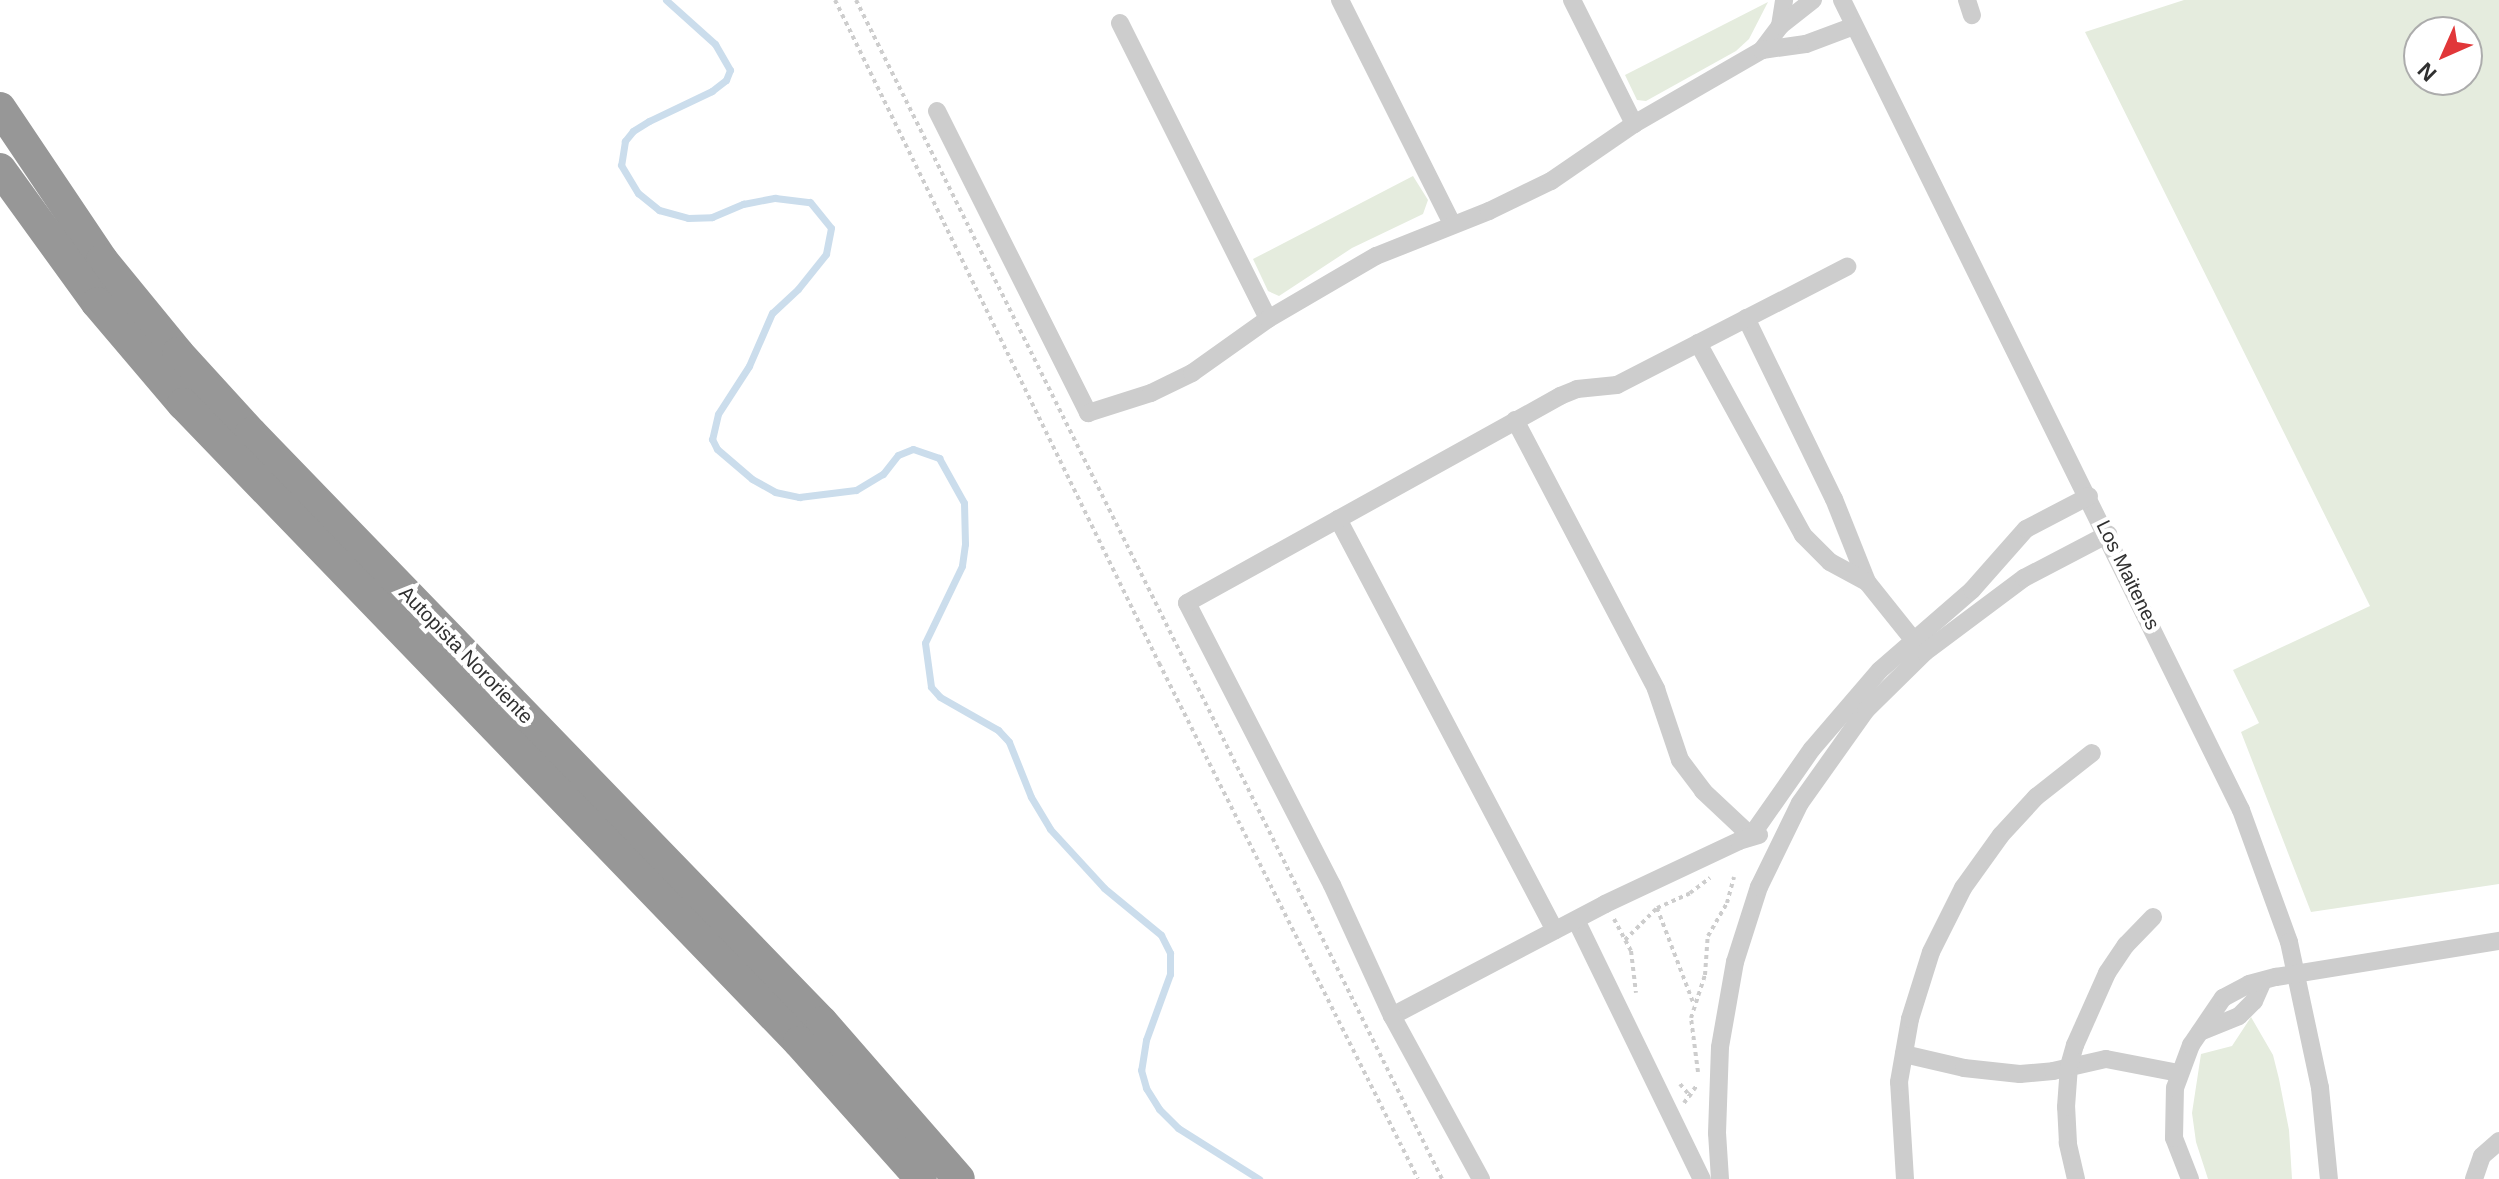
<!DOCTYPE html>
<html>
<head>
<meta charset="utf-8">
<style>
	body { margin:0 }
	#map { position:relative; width:2499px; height:1179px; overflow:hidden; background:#fff; font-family:Arial,sans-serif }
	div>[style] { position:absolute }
	.green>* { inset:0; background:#e5ecde }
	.stream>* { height:7px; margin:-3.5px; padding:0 3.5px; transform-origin:3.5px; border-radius:3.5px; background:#cbddec }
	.path>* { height:4px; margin-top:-2px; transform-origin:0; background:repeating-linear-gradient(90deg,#cdcdcd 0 4px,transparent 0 8px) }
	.street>* { height:18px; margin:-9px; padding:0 9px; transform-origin:9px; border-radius:9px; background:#cdcdcd }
	.highway>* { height:32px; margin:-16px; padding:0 16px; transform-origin:16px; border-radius:16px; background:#979797 }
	span { translate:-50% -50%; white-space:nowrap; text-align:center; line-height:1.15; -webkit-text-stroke:8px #fff; paint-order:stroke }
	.street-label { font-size:20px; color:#303030 }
	.north { position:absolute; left:2403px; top:16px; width:80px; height:80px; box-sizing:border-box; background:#fff; border:2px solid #acacac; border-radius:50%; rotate:225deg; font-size:22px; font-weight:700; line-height:32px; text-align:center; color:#303030 }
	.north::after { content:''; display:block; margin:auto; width:28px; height:36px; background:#e13739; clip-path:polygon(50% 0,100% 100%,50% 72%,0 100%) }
</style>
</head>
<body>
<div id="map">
	<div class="green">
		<div style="clip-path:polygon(evenodd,2184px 0,2499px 0,2499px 884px,2311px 912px,2241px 732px,2259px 723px,2233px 670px,2370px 606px,2085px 32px,2184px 0,2419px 32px,2467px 32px,2467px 80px,2419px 80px,2419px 32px)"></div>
		<div style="clip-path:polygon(1768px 2px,1749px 39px,1736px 51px,1646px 101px,1637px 100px,1625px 75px)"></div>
		<div style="clip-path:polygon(1413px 176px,1428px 200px,1423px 214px,1352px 248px,1279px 296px,1268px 291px,1253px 259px)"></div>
		<div style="clip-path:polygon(2251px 1017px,2273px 1055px,2279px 1079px,2289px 1130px,2292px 1179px,2208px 1179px,2196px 1142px,2192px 1113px,2201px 1054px,2232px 1046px)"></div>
	</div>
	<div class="stream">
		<div style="left:666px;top:0;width:66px;rotate:41.9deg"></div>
		<div style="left:715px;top:44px;width:30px;rotate:60deg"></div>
		<div style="left:730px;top:70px;width:11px;rotate:112deg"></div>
		<div style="left:726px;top:80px;width:18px;rotate:142deg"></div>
		<div style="left:712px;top:91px;width:70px;rotate:154.5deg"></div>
		<div style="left:649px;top:121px;width:19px;rotate:148deg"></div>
		<div style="left:633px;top:131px;width:13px;rotate:129deg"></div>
		<div style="left:625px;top:141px;width:24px;rotate:99deg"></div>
		<div style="left:621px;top:165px;width:33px;rotate:59deg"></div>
		<div style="left:638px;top:193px;width:27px;rotate:39deg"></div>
		<div style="left:659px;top:210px;width:30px;rotate:15deg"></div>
		<div style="left:688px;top:218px;width:24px;rotate:-2deg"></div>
		<div style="left:712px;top:217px;width:34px;rotate:-23deg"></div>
		<div style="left:743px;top:204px;width:33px;rotate:-11deg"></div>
		<div style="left:775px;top:198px;width:35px;rotate:7deg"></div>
		<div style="left:810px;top:202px;width:33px;rotate:51deg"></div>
		<div style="left:831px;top:228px;width:26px;rotate:101deg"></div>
		<div style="left:826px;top:254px;width:45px;rotate:128.7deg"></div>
		<div style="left:798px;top:289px;width:35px;rotate:137deg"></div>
		<div style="left:772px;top:313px;width:58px;rotate:113.5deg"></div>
		<div style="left:749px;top:366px;width:57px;rotate:122.9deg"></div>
		<div style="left:718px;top:414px;width:26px;rotate:103deg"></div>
		<div style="left:712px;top:439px;width:11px;rotate:63deg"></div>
		<div style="left:717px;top:449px;width:46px;rotate:40.6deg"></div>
		<div style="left:752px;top:479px;width:26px;rotate:29deg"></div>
		<div style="left:775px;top:492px;width:25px;rotate:12deg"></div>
		<div style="left:799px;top:497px;width:57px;rotate:-7deg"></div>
		<div style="left:856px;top:490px;width:31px;rotate:-31deg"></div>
		<div style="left:883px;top:474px;width:24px;rotate:-52deg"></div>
		<div style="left:898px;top:455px;width:16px;rotate:-22deg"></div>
		<div style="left:913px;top:449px;width:28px;rotate:19deg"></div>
		<div style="left:939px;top:458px;width:51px;rotate:60.9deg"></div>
		<div style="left:964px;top:503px;width:41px;rotate:88.6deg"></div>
		<div style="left:965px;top:544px;width:22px;rotate:98deg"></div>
		<div style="left:962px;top:566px;width:85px;rotate:115.7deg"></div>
		<div style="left:925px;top:643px;width:44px;rotate:82.2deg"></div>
		<div style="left:931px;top:687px;width:13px;rotate:48deg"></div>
		<div style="left:940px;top:697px;width:67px;rotate:29.6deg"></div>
		<div style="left:998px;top:730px;width:16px;rotate:47deg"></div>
		<div style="left:1009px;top:742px;width:59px;rotate:68.2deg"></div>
		<div style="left:1031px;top:797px;width:37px;rotate:59deg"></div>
		<div style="left:1050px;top:829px;width:80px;rotate:47.5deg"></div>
		<div style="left:1104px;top:888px;width:74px;rotate:39.5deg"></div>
		<div style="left:1161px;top:935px;width:20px;rotate:63deg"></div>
		<div style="left:1170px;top:953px;width:21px;rotate:90deg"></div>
		<div style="left:1170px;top:974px;width:70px;rotate:110deg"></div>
		<div style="left:1146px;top:1040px;width:30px;rotate:99deg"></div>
		<div style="left:1141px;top:1070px;width:19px;rotate:74deg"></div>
		<div style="left:1146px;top:1088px;width:25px;rotate:58deg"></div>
		<div style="left:1159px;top:1109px;width:27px;rotate:45deg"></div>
		<div style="left:1178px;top:1128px;width:96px;rotate:32.2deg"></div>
	</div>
	<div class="path">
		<div style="left:835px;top:0;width:738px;rotate:63.96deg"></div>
		<div style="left:1159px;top:663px;width:577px;rotate:63.35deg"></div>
		<div style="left:856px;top:0;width:1317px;rotate:63.57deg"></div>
		<div style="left:1657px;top:908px;width:104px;rotate:69.1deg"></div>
		<div style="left:1614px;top:919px;width:36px;rotate:62deg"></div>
		<div style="left:1631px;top:951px;width:42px;rotate:83.2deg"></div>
		<div style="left:1625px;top:940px;width:45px;rotate:-45deg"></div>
		<div style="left:1657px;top:908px;width:36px;rotate:-24deg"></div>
		<div style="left:1690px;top:893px;width:25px;rotate:-37deg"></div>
		<div style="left:1698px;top:1072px;width:54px;rotate:-97.4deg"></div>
		<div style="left:1691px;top:1018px;width:45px;rotate:-72deg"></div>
		<div style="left:1705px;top:975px;width:39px;rotate:-86deg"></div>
		<div style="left:1708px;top:936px;width:38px;rotate:-60deg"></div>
		<div style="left:1727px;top:903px;width:27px;rotate:-75deg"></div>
		<div style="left:1680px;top:1084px;width:17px;rotate:50deg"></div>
		<div style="left:1684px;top:1103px;width:22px;rotate:-54deg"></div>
	</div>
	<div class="street">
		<div style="left:1340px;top:0;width:250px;rotate:63.4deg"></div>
		<div style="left:1572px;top:0;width:139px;rotate:63.4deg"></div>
		<div style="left:1842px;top:0;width:903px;rotate:63.78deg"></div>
		<div style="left:2241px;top:810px;width:140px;rotate:70deg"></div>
		<div style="left:2289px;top:942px;width:149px;rotate:78deg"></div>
		<div style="left:2320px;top:1088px;width:91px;rotate:84.4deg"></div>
		<div style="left:1967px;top:0;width:16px;rotate:72deg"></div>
		<div style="left:1120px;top:23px;width:331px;rotate:63.4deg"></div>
		<div style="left:1780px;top:26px;width:26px;rotate:-81deg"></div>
		<div style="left:1762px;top:50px;width:30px;rotate:-53deg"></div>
		<div style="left:1780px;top:26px;width:42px;rotate:-38.2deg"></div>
		<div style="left:937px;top:111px;width:338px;rotate:63.4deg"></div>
		<div style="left:1088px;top:413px;width:66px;rotate:-17.6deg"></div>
		<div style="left:1151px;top:393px;width:46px;rotate:-26deg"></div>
		<div style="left:1192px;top:373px;width:93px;rotate:-35.4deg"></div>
		<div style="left:1268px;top:319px;width:125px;rotate:-30.3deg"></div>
		<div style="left:1376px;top:256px;width:122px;rotate:-21.7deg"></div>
		<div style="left:1489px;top:211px;width:69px;rotate:-25.8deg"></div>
		<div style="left:1551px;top:181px;width:101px;rotate:-34.5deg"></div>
		<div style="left:1634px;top:124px;width:148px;rotate:-30deg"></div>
		<div style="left:1762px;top:50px;width:44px;rotate:-7.8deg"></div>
		<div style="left:1806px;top:44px;width:51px;rotate:-20.6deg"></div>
		<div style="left:1746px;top:318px;width:201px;rotate:64.1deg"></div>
		<div style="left:1834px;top:499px;width:89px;rotate:68.3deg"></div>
		<div style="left:1867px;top:582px;width:83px;rotate:51.3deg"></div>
		<div style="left:1698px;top:343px;width:219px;rotate:61.3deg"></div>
		<div style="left:1803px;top:535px;width:38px;rotate:45deg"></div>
		<div style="left:1830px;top:562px;width:42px;rotate:28.4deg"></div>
		<div style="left:1515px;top:420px;width:304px;rotate:62.3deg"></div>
		<div style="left:1656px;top:689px;width:75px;rotate:71.3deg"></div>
		<div style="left:1680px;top:760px;width:39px;rotate:53deg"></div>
		<div style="left:1703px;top:791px;width:66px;rotate:43.2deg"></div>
		<div style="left:1338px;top:519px;width:465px;rotate:62.2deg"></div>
		<div style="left:1751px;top:836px;width:106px;rotate:-55deg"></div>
		<div style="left:1812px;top:749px;width:104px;rotate:-49.3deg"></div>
		<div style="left:1880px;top:670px;width:122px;rotate:-41deg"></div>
		<div style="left:1972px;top:590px;width:81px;rotate:-48.5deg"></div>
		<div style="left:2026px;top:529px;width:71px;rotate:-27.6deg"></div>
		<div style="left:1576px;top:920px;width:288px;rotate:64.1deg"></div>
		<div style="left:1392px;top:1016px;width:241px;rotate:-27.7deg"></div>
		<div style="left:1605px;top:904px;width:148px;rotate:-25.2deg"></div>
		<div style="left:1739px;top:841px;width:21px;rotate:-17deg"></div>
		<div style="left:2200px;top:1032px;width:42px;rotate:-22.3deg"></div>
		<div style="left:2239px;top:1016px;width:21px;rotate:-45deg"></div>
		<div style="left:2254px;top:1001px;width:22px;rotate:-66deg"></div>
		<div style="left:1904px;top:1054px;width:62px;rotate:13.1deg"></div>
		<div style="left:1964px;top:1068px;width:56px;rotate:6.1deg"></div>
		<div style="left:2020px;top:1074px;width:33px;rotate:-5deg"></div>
		<div style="left:2053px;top:1071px;width:54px;rotate:-12.8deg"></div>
		<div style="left:2106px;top:1059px;width:74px;rotate:10.9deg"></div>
		<div style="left:1481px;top:1179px;width:186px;rotate:-118.6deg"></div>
		<div style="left:1392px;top:1016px;width:144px;rotate:-114.6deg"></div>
		<div style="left:1332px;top:885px;width:317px;rotate:-117.2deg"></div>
		<div style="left:1187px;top:603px;width:427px;rotate:-29deg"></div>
		<div style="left:1560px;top:396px;width:18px;rotate:-22deg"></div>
		<div style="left:1577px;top:389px;width:40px;rotate:-5.7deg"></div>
		<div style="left:1617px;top:385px;width:259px;rotate:-27.2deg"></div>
		<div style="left:1720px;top:1179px;width:46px;rotate:-93.7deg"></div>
		<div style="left:1717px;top:1133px;width:86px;rotate:-88deg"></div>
		<div style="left:1720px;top:1047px;width:86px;rotate:-80deg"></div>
		<div style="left:1735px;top:962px;width:79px;rotate:-72.3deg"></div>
		<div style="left:1759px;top:887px;width:93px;rotate:-64deg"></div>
		<div style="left:1800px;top:803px;width:114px;rotate:-54.6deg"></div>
		<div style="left:1866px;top:710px;width:83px;rotate:-44.5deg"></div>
		<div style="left:1925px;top:652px;width:124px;rotate:-36.8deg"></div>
		<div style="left:2024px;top:578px;width:95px;rotate:-27.6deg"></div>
		<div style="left:1905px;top:1179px;width:97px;rotate:-93.5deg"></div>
		<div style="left:1899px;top:1082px;width:64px;rotate:-80.1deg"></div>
		<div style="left:1910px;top:1019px;width:70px;rotate:-72.6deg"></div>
		<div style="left:1931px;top:952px;width:72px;rotate:-63.4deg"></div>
		<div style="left:1963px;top:888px;width:65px;rotate:-54.4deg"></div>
		<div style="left:2001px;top:835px;width:52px;rotate:-47.4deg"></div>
		<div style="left:2036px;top:797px;width:71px;rotate:-38.2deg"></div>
		<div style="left:2076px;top:1179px;width:37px;rotate:-103deg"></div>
		<div style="left:2068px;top:1143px;width:36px;rotate:-93deg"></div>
		<div style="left:2066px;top:1107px;width:41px;rotate:-85.8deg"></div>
		<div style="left:2069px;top:1066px;width:22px;rotate:-74deg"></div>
		<div style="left:2075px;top:1045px;width:79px;rotate:-66deg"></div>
		<div style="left:2107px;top:973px;width:34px;rotate:-56deg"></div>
		<div style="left:2126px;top:945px;width:39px;rotate:-46deg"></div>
		<div style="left:2190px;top:1179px;width:44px;rotate:-111.3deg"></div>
		<div style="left:2174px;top:1138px;width:50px;rotate:-88.9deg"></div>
		<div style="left:2175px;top:1088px;width:46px;rotate:-69.6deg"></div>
		<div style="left:2191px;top:1045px;width:57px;rotate:-55.8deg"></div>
		<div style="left:2223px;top:998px;width:30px;rotate:-28deg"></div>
		<div style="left:2249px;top:984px;width:28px;rotate:-15deg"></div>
		<div style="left:2276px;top:977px;width:226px;rotate:-9.2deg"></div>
		<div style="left:2474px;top:1179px;width:24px;rotate:-71deg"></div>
		<div style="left:2482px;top:1156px;width:23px;rotate:-41deg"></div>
	</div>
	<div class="highway">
		<div style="left:0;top:108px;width:183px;rotate:56.1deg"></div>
		<div style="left:102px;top:260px;width:120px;rotate:50.7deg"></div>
		<div style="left:178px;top:353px;width:108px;rotate:47.6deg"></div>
		<div style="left:251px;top:433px;width:820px;rotate:45.89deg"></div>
		<div style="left:822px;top:1022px;width:208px;rotate:48.9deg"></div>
		<div style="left:0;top:169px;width:165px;rotate:54.1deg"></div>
		<div style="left:97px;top:303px;width:133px;rotate:49.6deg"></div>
		<div style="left:183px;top:404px;width:887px;rotate:46.01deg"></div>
		<div style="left:799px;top:1042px;width:183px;rotate:48.3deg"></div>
	</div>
	<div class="street-label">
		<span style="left:2128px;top:575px;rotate:64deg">Los Maitenes</span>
		<span style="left:466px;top:655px;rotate:46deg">Autopista Nororiente</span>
	</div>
	<div class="north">N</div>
</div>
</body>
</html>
